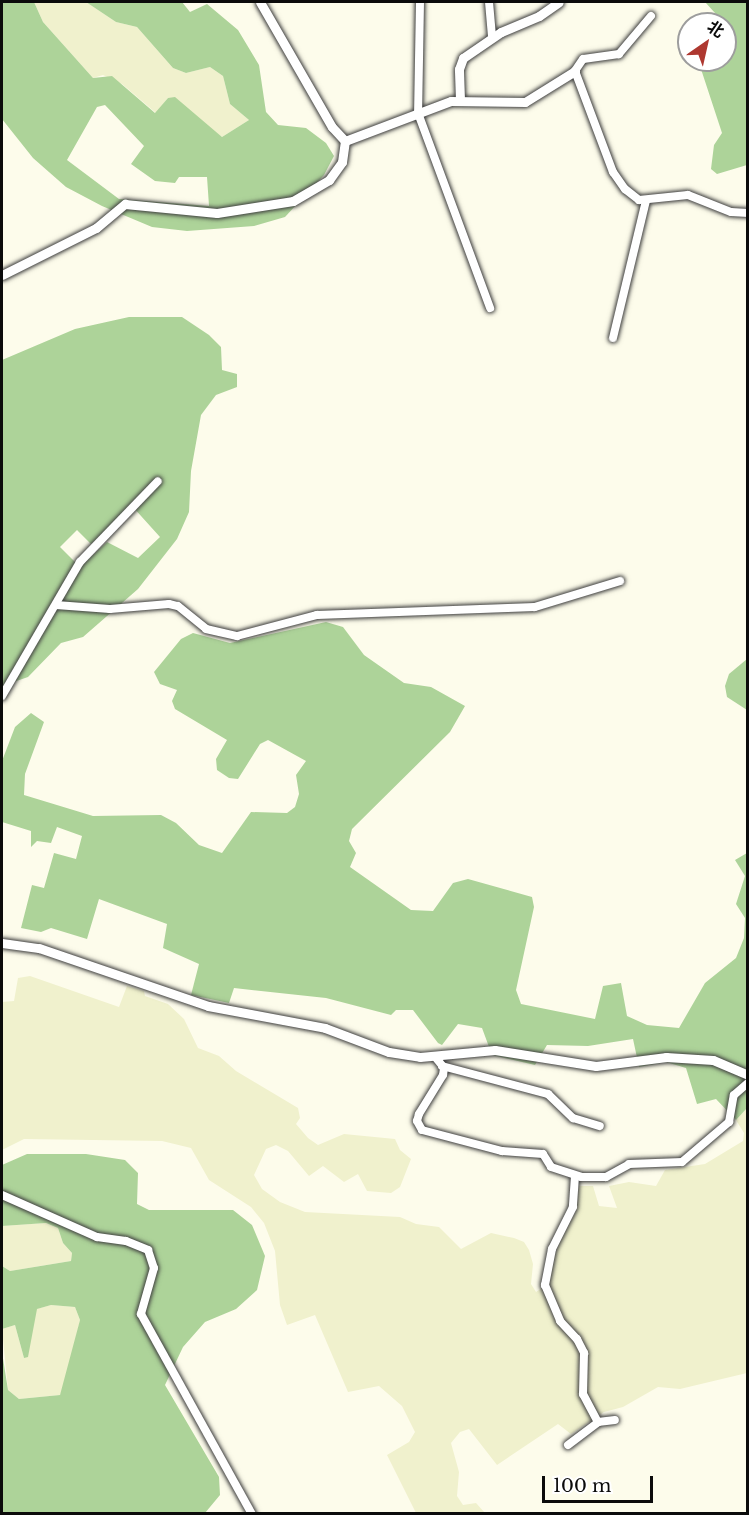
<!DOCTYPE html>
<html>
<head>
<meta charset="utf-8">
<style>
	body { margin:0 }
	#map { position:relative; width:749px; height:1515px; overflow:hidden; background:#fdfceb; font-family:"Libre Baskerville","Noto Sans SC",serif }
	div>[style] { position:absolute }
	.farmland>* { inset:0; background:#f0f1cd }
	.forest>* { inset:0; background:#add399 }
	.roads { filter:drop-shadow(0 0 2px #3e3e3e) drop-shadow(0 0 2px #3e3e3e) }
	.minor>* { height:8px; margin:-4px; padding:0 4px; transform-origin:4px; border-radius:4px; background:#fff }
	.tertiary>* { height:9px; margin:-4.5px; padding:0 4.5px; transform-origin:4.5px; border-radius:4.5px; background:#fff }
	span { translate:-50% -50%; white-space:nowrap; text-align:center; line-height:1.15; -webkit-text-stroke:6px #fff; paint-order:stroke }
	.frame { position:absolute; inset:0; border:3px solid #0b0b0b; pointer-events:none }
	.north { position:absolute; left:677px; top:12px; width:60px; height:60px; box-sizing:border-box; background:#fff; border:2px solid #9d9d9d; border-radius:50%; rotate:34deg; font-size:16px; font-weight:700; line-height:24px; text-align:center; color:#0b0b0b }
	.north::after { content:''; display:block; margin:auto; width:21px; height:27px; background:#ae3830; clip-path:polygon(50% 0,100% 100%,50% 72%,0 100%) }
	.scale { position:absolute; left:542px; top:1476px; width:111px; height:27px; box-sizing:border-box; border:3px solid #0b0b0b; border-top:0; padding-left:8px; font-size:18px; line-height:21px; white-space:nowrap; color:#0b0b0b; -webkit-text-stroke:4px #fff; paint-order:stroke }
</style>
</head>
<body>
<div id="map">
	<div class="farmland">
		<div style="clip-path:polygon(34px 2px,86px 2px,116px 22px,137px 27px,173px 68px,186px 73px,210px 67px,223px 76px,230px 104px,249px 120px,222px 137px,168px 98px,156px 113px,122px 84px,103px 75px,93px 78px,43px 22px)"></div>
		<div style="clip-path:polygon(30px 976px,119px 1007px,127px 986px,144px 991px,145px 996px,168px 1004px,184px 1019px,198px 1048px,219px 1056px,236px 1071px,298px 1108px,300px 1118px,296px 1124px,308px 1138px,318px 1145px,344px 1134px,395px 1139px,400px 1150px,411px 1159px,400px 1187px,391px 1193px,367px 1191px,358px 1174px,344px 1182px,323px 1166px,309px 1176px,288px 1151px,276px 1145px,266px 1149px,254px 1175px,262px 1189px,280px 1202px,305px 1212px,400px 1217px,416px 1224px,439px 1227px,461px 1249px,491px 1233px,514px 1238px,524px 1242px,529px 1250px,533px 1264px,531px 1284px,536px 1292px,547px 1285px,558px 1246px,576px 1211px,579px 1186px,593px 1186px,599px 1206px,617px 1208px,609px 1186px,629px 1182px,656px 1186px,665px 1170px,705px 1164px,743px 1141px,744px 1133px,736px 1120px,747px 1108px,747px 1373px,680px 1389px,658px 1387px,623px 1407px,604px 1412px,571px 1434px,558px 1424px,497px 1465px,469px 1429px,460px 1432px,451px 1443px,459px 1472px,457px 1496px,463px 1505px,476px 1503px,485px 1513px,416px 1513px,387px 1455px,409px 1442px,415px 1432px,402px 1406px,379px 1386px,348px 1392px,315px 1315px,287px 1325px,280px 1305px,275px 1251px,264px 1223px,251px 1207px,209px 1180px,191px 1148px,162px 1141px,24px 1139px,2px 1150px,2px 1002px,14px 1001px,18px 978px)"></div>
		<div style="clip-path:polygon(46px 1223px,58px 1228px,63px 1243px,72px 1253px,71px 1261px,10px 1271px,2px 1266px,2px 1226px)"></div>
		<div style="clip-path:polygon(51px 1305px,75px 1307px,80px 1320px,66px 1383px,60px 1395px,19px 1399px,8px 1390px,2px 1329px,15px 1325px,24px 1358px,36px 1309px)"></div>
	</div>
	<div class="forest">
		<div style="clip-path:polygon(evenodd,2px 2px,34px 2px,43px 22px,93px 78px,112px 76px,155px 113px,168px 98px,175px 97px,222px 137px,249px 120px,230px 104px,223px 76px,210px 67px,186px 73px,173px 68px,137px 27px,116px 22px,86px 2px,182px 2px,190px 12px,207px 4px,238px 30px,259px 65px,266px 112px,278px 125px,306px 128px,326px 143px,334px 156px,324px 175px,285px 217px,254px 226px,187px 231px,152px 227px,102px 206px,66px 187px,33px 158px,2px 119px,2px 2px,105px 105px,144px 146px,131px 164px,155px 181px,175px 183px,179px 177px,207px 177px,209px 206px,119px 199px,67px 160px,97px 107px,105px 105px)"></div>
		<div style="clip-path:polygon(705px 2px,747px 2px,747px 165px,717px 174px,711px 169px,714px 145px,722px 133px,699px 63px,725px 60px,727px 41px,725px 24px)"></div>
		<div style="clip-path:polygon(evenodd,129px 317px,182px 317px,209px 335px,221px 347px,222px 370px,237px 374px,237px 387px,216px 395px,201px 415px,191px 471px,189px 512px,177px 539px,138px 589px,83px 637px,61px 643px,28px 677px,2px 686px,2px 360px,75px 329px,129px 317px,132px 506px,160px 537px,138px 558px,107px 542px,80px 567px,60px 547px,77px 530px,91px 544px,132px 506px)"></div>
		<div style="clip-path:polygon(326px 622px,343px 627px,364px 655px,404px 683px,431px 687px,465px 706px,450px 732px,352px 829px,349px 841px,356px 853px,350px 867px,411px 910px,433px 911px,453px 883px,468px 879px,532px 897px,534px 907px,516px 990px,521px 1004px,595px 1019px,603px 986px,621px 983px,627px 1016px,647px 1025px,679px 1028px,705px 983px,736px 958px,744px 938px,745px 918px,736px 904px,745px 876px,735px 860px,747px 853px,747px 1108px,736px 1120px,716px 1099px,697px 1104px,686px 1068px,666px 1062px,639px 1067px,633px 1039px,588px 1046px,547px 1045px,535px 1065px,492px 1055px,482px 1028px,458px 1024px,442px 1045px,438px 1043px,413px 1010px,396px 1010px,391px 1015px,326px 998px,234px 988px,229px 1003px,191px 995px,199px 964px,163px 948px,167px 924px,99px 899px,87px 939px,51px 928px,41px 932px,21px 928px,32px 885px,44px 888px,54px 853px,76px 859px,82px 836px,57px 827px,51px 843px,37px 841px,31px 847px,31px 831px,2px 822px,2px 761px,15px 727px,31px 713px,44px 722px,25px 774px,24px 795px,93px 816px,161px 815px,176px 823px,199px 845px,222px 853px,251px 812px,287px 813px,295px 807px,299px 794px,296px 775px,306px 761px,268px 740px,260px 744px,238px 779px,229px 778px,217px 770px,216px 759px,227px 740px,175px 709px,172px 701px,177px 690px,160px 684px,154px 672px,181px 639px,193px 633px,230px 643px)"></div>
		<div style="clip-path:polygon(747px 659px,747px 710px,727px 697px,725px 686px,729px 674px)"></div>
		<div style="clip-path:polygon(27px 1154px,86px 1154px,125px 1160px,138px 1173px,137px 1204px,149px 1210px,233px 1210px,252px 1225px,265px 1256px,257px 1290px,236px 1309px,205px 1322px,183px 1347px,165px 1385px,219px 1477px,220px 1495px,205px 1513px,2px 1513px,2px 1352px,8px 1390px,19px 1399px,60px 1395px,80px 1320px,75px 1307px,51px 1305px,37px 1309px,28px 1357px,24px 1358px,15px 1325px,2px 1329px,2px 1266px,10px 1271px,71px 1261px,72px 1253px,63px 1243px,58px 1228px,46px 1223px,2px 1226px,2px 1165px)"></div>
	</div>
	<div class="roads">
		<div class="minor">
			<div style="left:420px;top:2px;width:111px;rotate:91deg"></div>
			<div style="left:418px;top:113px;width:208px;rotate:69.7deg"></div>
			<div style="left:489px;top:2px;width:36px;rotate:85deg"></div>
			<div style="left:651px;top:16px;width:50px;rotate:130.1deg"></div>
			<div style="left:619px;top:54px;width:36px;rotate:172deg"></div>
			<div style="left:583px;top:59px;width:14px;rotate:124deg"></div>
			<div style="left:575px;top:71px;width:108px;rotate:69.4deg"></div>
			<div style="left:613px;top:172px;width:21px;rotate:55deg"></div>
			<div style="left:625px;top:189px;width:18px;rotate:38deg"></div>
			<div style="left:639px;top:200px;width:49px;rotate:-5.8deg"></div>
			<div style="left:688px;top:195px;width:46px;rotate:21.6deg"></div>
			<div style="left:731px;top:212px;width:17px;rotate:3deg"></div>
			<div style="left:613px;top:338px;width:141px;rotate:-76.5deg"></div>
			<div style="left:56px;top:605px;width:54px;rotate:4.2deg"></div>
			<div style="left:110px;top:609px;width:59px;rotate:-4.8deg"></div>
			<div style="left:169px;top:604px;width:9px;rotate:13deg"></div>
			<div style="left:178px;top:606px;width:36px;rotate:39deg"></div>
			<div style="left:206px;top:629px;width:32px;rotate:13deg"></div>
			<div style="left:237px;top:636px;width:83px;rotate:-14.7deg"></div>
			<div style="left:317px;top:615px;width:218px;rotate:-2.1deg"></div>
			<div style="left:535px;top:607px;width:89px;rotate:-17deg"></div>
			<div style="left:2px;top:696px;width:155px;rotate:-59.8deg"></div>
			<div style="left:80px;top:562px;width:112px;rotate:-46.1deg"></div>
			<div style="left:436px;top:1058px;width:13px;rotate:51deg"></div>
			<div style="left:444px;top:1068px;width:7px;rotate:98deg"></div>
			<div style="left:443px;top:1075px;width:46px;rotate:121.6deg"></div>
			<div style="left:419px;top:1114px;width:7px;rotate:106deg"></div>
			<div style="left:417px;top:1121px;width:10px;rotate:61deg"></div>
			<div style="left:422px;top:1130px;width:83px;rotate:14.7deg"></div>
			<div style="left:502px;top:1151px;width:41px;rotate:4.2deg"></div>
			<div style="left:543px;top:1154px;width:15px;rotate:58deg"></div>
			<div style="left:551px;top:1167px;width:32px;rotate:18deg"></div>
			<div style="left:581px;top:1177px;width:25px"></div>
			<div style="left:606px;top:1177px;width:26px;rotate:-29deg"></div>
			<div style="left:629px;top:1164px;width:53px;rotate:-2.2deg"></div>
			<div style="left:682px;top:1162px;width:62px;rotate:-40.4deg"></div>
			<div style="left:729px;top:1122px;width:27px;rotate:-80deg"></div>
			<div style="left:734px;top:1095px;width:18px;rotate:-41deg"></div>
			<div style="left:442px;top:1066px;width:110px;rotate:14.8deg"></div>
			<div style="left:548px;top:1094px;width:35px;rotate:44deg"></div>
			<div style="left:573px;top:1118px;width:28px;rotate:17deg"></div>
			<div style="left:575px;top:1176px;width:31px;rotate:94deg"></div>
			<div style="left:573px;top:1207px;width:47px;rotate:116.6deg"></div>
			<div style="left:552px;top:1249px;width:37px;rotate:101deg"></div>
			<div style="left:545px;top:1285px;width:39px;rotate:67deg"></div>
			<div style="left:560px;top:1321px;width:25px;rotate:47deg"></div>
			<div style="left:577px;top:1339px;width:16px;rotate:63deg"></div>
			<div style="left:584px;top:1353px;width:41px;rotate:91.4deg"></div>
			<div style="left:583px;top:1394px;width:32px;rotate:62deg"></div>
			<div style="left:2px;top:1195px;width:104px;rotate:23.9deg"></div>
			<div style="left:97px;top:1237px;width:29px;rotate:8deg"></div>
			<div style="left:126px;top:1241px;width:24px;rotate:22deg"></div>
			<div style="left:148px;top:1250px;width:19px;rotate:72deg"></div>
			<div style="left:154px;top:1268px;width:48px;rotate:105.8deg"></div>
			<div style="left:141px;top:1314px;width:229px;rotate:61deg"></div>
			<div style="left:568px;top:1445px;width:38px;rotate:-37deg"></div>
			<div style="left:598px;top:1422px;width:17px;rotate:-7deg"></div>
		</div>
		<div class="tertiary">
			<div style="left:260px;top:2px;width:144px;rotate:60.1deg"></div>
			<div style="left:332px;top:127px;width:19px;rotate:47deg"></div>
			<div style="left:345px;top:141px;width:113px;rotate:-20.7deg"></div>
			<div style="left:451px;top:101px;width:74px;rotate:0.8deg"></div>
			<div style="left:525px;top:102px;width:59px;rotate:-31.8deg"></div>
			<div style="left:460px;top:100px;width:31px;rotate:-92deg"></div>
			<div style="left:459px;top:69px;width:12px;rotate:-70deg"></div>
			<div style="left:463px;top:58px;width:46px;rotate:-34.4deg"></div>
			<div style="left:501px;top:32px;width:41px;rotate:-22.8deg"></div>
			<div style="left:539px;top:16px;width:24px;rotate:-35deg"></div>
			<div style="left:2px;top:275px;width:105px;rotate:-26.6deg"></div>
			<div style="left:96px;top:228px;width:38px;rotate:-40deg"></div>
			<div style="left:125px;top:204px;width:92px;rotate:5.6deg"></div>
			<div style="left:217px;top:213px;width:77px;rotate:-9deg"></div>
			<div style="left:293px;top:201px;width:42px;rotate:-30.3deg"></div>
			<div style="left:329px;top:180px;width:22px;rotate:-54deg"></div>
			<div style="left:342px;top:162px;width:21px;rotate:-82deg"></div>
			<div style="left:2px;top:943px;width:37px;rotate:8deg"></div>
			<div style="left:39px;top:948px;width:179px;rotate:18.9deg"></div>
			<div style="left:208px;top:1006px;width:119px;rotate:10.6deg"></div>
			<div style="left:325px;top:1028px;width:68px;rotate:20.6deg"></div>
			<div style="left:389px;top:1052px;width:31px;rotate:9deg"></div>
			<div style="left:420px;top:1057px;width:75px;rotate:-5.3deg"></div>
			<div style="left:495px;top:1050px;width:102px;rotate:9deg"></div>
			<div style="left:596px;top:1066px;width:71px;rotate:-7.3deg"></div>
			<div style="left:666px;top:1057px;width:47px;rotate:3.7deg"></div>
			<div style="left:713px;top:1060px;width:38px;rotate:23deg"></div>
		</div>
	</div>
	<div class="frame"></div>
	<div class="north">北</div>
	<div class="scale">100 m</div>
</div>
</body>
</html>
